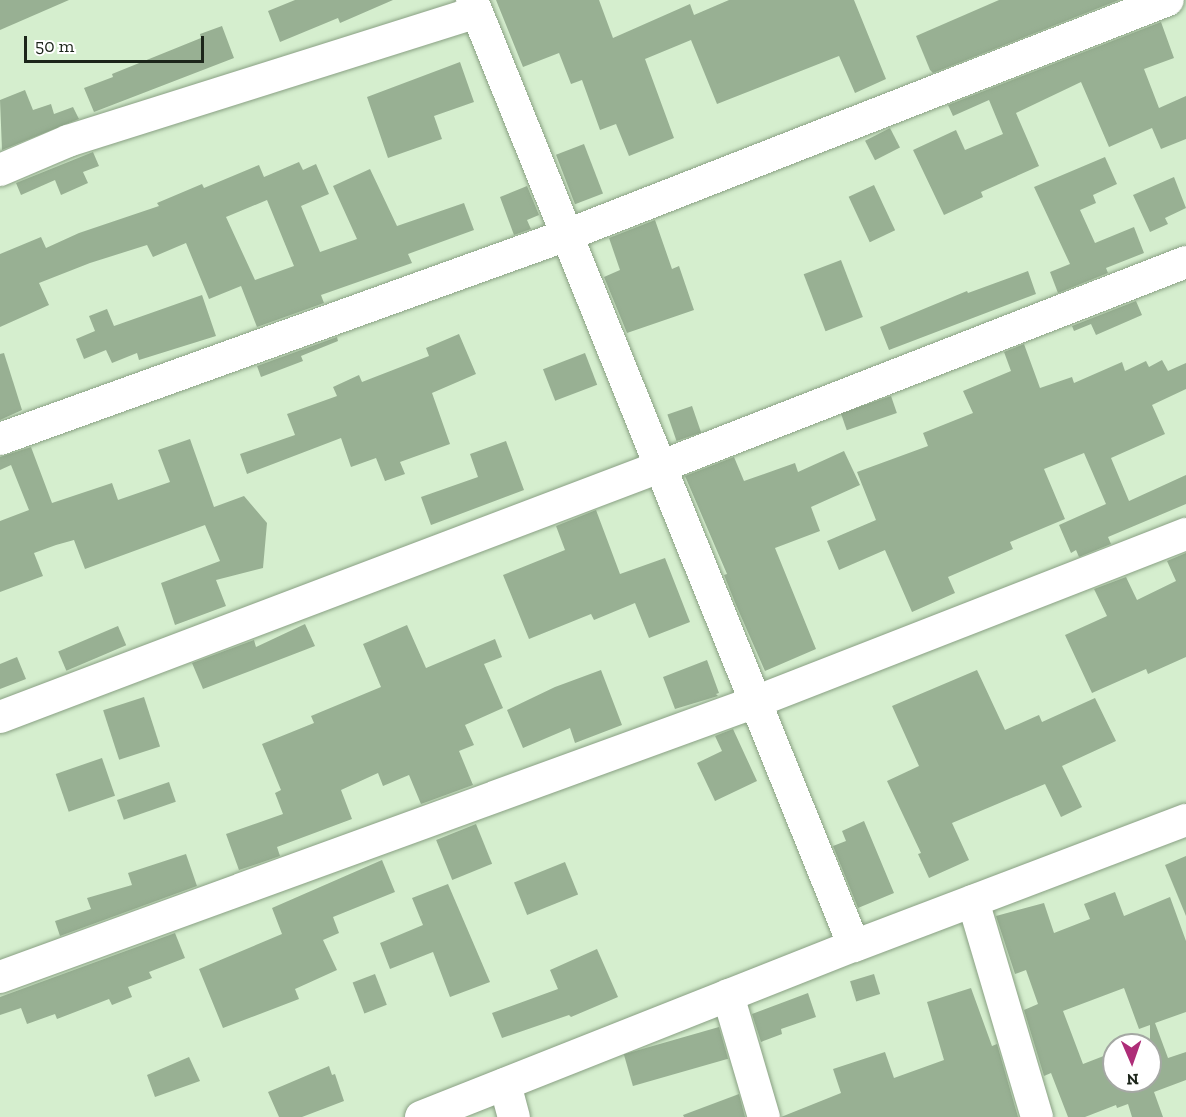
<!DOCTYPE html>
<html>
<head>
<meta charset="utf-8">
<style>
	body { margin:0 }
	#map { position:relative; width:1186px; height:1117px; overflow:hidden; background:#d5eece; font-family:"Zilla Slab",serif }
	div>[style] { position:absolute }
	.building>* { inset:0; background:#98b093; transform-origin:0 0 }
	.roads { filter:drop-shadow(0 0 2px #89a083) drop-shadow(0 0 2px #89a083) }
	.minor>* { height:32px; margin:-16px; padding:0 16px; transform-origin:16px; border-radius:16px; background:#fff }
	span { translate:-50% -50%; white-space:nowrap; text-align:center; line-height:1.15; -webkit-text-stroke:4.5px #fff; paint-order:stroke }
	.north { position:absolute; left:1102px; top:1033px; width:60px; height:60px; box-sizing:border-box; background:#fff; border:2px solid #a4a8a3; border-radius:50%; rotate:178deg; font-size:16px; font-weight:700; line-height:24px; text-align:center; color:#1c251a }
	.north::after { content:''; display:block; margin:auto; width:21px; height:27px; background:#ae2d78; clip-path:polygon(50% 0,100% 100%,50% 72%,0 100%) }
	.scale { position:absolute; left:24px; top:36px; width:180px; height:27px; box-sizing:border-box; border:3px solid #1c251a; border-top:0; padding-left:8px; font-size:18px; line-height:21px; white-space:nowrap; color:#1c251a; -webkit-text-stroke:4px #fff; paint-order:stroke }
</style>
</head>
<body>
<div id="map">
	<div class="building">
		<div style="clip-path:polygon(0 0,69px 0,0 30px)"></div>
		<div style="clip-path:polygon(295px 0,393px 0,340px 23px,338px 18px,280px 42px,268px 11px)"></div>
		<div style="clip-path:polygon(496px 0,599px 0,613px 38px,690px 4px,694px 15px,729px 0,854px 0,886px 79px,855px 93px,839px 56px,717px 104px,691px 40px,645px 59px,674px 138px,629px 156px,616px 124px,600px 130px,582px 80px,571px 84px,559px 53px,523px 67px)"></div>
		<div style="clip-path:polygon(999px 0,1119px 0,933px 73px,930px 70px,916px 36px)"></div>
		<div style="clip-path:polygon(1161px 22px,1174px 58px,1144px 69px,1159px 108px,1186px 96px,1186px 139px,1161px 149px,1152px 128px,1109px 147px,1081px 82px,1016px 113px,1039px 166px,981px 192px,983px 197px,944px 215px,913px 150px,956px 130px,965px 150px,1003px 134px,989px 100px,953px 116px,948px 105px)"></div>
		<div style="clip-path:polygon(222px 26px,234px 58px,94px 112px,84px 88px,113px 77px,112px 74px,201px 38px,200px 34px)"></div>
		<div style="clip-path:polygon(460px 62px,474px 102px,434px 116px,442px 139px,388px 158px,367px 97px)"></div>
		<div style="clip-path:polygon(25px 90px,33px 110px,51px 104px,54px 114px,73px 107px,79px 119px,2px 150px,0 100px)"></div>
		<div style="left:890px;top:128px;width:22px;height:28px;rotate:63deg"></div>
		<div style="left:584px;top:144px;width:53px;height:30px;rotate:69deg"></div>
		<div style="clip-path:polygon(93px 152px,99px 166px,83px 172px,88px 183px,61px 195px,55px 180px,21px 195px,16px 183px)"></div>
		<div style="clip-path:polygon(1105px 157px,1117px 184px,1093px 195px,1096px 203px,1080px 210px,1095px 243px,1134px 227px,1144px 253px,1106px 268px,1108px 273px,1058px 293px,1050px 272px,1070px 264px,1034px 187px)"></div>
		<div style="clip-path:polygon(evenodd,299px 162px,303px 170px,316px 164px,329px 194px,301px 206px,320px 252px,357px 239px,333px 186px,370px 169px,397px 226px,464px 203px,474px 230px,408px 254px,412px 263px,321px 295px,324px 303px,257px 327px,241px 286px,209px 299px,186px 243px,153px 257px,147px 245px,90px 263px,39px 283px,49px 305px,0 327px,0 254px,41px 237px,46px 248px,79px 233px,159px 206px,157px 203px,202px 184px,204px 188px,259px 165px,264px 177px,299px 162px,267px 200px,294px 266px,255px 280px,226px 217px,267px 200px)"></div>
		<div style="clip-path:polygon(1174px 177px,1186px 208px,1165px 218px,1168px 224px,1150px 232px,1133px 195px)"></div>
		<div style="left:874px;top:185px;width:50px;height:28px;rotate:65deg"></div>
		<div style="clip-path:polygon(527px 186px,539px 215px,527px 220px,531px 229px,514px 235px,500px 197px)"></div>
		<div style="clip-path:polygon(655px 220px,672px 269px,679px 266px,694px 310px,627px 333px,604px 277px,620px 270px,609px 238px)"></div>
		<div style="left:841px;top:260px;width:61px;height:40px;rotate:69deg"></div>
		<div style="clip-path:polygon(1028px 271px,1036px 294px,889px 350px,880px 327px,967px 291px,968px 293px)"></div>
		<div style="clip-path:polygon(202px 295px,216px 336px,139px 360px,137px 353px,112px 363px,106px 350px,84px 359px,76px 339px,95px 331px,89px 316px,107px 309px,114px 326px)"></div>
		<div style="clip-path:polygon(1136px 301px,1142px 315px,1096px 335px,1091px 324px,1074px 331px,1072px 326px)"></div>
		<div style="clip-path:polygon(459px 334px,476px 374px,432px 393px,450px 444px,400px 462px,405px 474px,385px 481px,376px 458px,351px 467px,341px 438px,247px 474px,240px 454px,295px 435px,287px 414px,337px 396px,333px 387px,359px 375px,362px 382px,429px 356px,426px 348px)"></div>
		<div style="clip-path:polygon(337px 337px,338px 341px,301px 356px,303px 361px,261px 377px,257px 366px)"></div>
		<div style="clip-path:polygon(1024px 344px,1040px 388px,1072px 377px,1074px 383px,1122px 362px,1125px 371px,1146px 361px,1149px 367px,1162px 360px,1168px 371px,1186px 363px,1186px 389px,1152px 405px,1165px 434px,1111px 458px,1129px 501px,1186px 475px,1186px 504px,1108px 537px,1111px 544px,1079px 557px,1076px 550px,1071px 553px,1059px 525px,1106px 504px,1084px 453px,1044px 469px,1065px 519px,1010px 542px,1013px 549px,948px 577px,955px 593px,912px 612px,885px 550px,839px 570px,827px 541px,876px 520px,857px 472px,928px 446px,923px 433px,973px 413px,963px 391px,1011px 371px,1004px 352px)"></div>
		<div style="clip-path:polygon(4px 353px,22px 410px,0 420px,0 354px)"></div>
		<div style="left:585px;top:353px;width:34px;height:45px;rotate:69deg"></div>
		<div style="left:891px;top:396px;width:18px;height:53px;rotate:71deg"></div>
		<div style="left:692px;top:406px;width:28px;height:26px;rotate:71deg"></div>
		<div style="clip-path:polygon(190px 439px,214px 507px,244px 496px,267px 523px,263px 568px,216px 580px,226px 606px,175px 625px,161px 583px,220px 561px,205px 525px,85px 569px,74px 540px,56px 545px,34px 553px,43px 576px,0 592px,0 521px,29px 510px,11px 465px,0 470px,0 457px,31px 447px,52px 503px,112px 483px,118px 500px,170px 482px,158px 450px)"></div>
		<div style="clip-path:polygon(506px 441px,524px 490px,431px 525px,421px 497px,478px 477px,470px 454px)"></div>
		<div style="clip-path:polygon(844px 451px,860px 485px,811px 507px,820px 531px,775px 548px,816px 649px,765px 671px,736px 605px,724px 575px,727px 574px,685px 476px,734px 457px,744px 481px,795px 463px,798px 472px)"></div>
		<div style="clip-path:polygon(596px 510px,620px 574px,665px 558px,690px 622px,649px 638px,635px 603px,594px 620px,591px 614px,529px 639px,503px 575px,565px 550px,556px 526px)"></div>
		<div style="clip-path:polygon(1186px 553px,1186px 657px,1148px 674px,1146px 669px,1092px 693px,1065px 635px,1107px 616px,1094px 589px,1126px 577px,1137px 600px,1176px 581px,1167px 561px)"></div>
		<div style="clip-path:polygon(305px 624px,315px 646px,203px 689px,192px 663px,254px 640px,256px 647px)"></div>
		<div style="clip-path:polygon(407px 625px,426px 668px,495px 639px,502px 657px,484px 664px,503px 708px,465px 725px,474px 745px,459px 751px,473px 785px,421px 804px,409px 775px,383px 786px,378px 773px,341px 790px,352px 819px,277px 847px,280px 856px,239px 870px,226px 834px,283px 814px,275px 793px,281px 790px,262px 744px,314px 723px,311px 716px,381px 687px,363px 644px)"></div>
		<div style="left:118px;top:626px;width:21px;height:65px;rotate:67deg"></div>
		<div style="clip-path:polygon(17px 657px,26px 679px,0 689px,0 664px)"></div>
		<div style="clip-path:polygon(707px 660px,719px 693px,716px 694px,718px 696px,675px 709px,663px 677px)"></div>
		<div style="clip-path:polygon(601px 670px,622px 725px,575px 743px,570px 728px,523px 748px,507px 710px,555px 687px)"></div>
		<div style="clip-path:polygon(977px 670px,1005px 730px,1039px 715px,1042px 722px,1095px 698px,1116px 741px,1062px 766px,1082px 807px,1061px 817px,1045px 784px,952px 823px,969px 860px,929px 878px,918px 854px,921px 853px,887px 781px,919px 766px,892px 706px)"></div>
		<div style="left:144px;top:697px;width:52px;height:43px;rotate:72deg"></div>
		<div style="clip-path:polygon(733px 729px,757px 781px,715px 801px,697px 763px,722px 751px,715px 736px)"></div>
		<div style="left:102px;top:758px;width:40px;height:49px;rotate:71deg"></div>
		<div style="left:169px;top:782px;width:21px;height:55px;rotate:71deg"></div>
		<div style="clip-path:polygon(864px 821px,894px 893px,858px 908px,833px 846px,846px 841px,842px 831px)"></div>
		<div style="left:476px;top:824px;width:43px;height:43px;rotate:68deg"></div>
		<div style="clip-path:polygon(186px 854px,197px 886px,60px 936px,55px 921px,91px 909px,87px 898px,132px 885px,128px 873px)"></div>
		<div style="clip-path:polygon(1186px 856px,1186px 916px,1165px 865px)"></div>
		<div style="clip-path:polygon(382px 860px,395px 892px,333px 917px,339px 933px,323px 940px,337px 970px,295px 989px,299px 999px,223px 1028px,199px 969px,282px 934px,272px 908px)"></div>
		<div style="left:565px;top:862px;width:35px;height:55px;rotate:68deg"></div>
		<div style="clip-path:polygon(448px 884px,490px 982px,450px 997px,433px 952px,390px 969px,380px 943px,423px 925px,412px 898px)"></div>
		<div style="clip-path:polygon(evenodd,1115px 892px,1124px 916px,1170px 897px,1186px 941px,1186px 1012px,1155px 1023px,1168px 1058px,1186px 1052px,1186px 1080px,1154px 1092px,1163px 1117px,1132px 1117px,1128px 1104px,1117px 1108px,1116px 1105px,1085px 1117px,1068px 1117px,1051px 1073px,1044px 1076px,1024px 1010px,1038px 1004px,1026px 970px,1015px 974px,996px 916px,1044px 903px,1054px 933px,1090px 919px,1084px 904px,1115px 892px,1124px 988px,1139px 1029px,1150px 1025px,1150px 1081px,1114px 1081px,1114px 1052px,1083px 1064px,1063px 1011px,1124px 988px)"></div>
		<div style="clip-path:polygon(175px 933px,185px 958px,149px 972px,152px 978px,128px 987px,132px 997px,112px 1005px,109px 999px,57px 1019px,55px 1014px,27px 1024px,21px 1008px,0 1015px,0 997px)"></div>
		<div style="clip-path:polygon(597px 949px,618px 997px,571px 1017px,569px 1015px,502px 1038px,492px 1013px,558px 989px,550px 970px)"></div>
		<div style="left:375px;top:974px;width:33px;height:24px;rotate:69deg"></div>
		<div style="left:874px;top:974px;width:21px;height:25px;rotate:73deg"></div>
		<div style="clip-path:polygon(971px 988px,992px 1046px,997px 1044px,1018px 1117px,781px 1117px,841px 1093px,833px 1069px,885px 1052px,894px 1078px,944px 1060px,927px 1002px)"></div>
		<div style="clip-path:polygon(808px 993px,816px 1017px,781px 1029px,782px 1034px,761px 1042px,752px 1014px)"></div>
		<div style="left:719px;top:1027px;width:33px;height:99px;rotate:74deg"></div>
		<div style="clip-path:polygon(189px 1057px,200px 1081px,155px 1097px,147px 1075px)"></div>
		<div style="clip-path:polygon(329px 1066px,332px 1075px,335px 1074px,344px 1101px,302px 1117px,279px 1117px,268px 1092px)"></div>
		<div style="clip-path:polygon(739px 1094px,745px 1117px,684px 1117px,683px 1115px)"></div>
	</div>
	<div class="roads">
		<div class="minor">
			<div style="left:472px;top:0;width:1020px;rotate:68.01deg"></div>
			<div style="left:0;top:170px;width:74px;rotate:-23.1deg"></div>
			<div style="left:68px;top:141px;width:428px;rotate:-17.5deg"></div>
			<div style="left:0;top:439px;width:603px;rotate:-19.79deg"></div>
			<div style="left:567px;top:235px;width:645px;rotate:-21.36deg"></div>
			<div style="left:0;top:717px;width:708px;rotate:-20.76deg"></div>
			<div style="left:662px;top:466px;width:562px;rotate:-21.27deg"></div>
			<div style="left:973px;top:901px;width:225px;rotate:73.5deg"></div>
			<div style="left:0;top:977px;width:804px;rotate:-20.01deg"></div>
			<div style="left:755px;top:702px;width:463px;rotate:-21.3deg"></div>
			<div style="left:728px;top:995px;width:127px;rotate:73.6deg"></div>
			<div style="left:505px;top:1084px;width:34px;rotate:75deg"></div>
			<div style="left:421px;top:1117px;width:466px;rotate:-21.6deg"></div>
			<div style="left:854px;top:946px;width:355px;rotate:-20.8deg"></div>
		</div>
	</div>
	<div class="north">N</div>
	<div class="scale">50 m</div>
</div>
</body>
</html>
